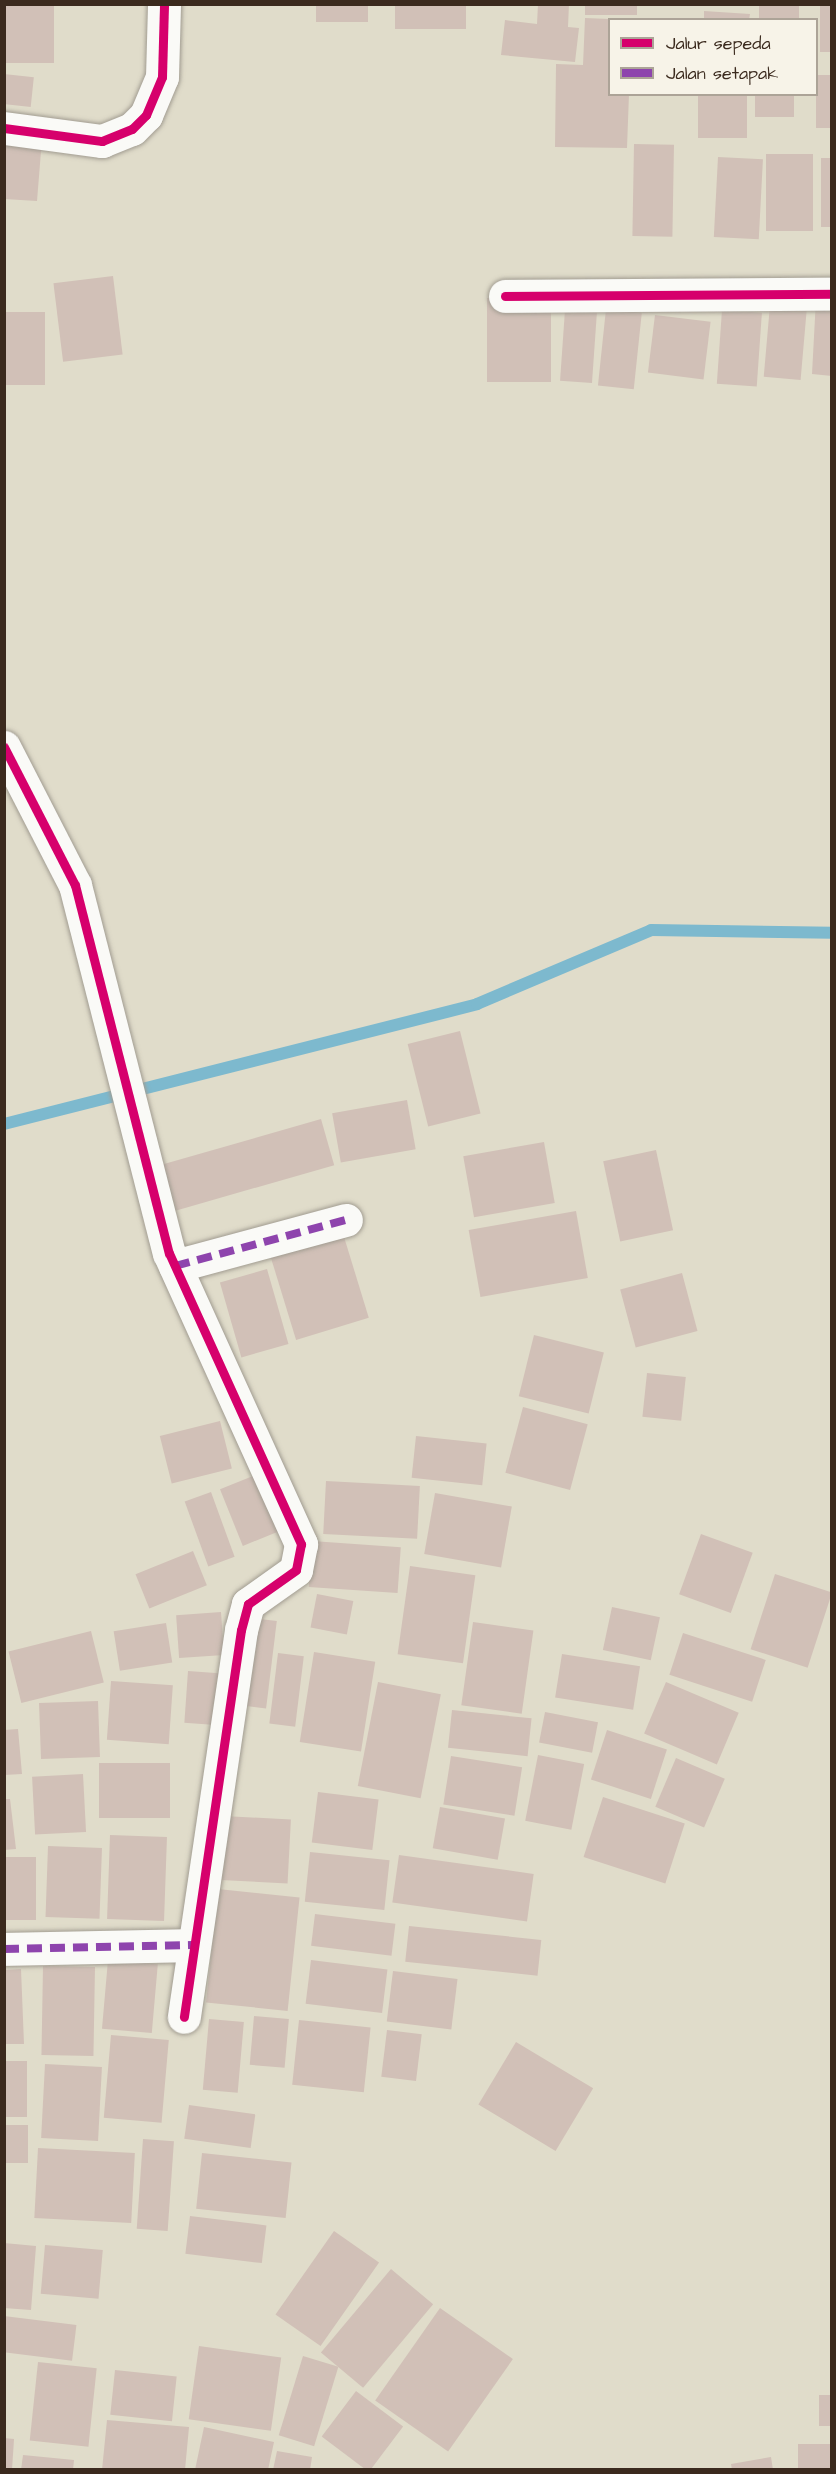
<!DOCTYPE html>
<html>
<head>
<meta charset="utf-8">
<style>
	body { margin:0 }
	#map { position:relative; width:836px; height:2474px; overflow:hidden; background:#e0dcca; font-family:"Architects Daughter",sans-serif }
	div>[style] { position:absolute }
	.stream>* { height:12px; margin:-6px; padding:0 6px; transform-origin:6px; border-radius:6px; background:#7db9ce }
	.building>* { inset:0; background:#d1c0b7; transform-origin:0 0 }
	.roads { filter:drop-shadow(0 0 2px #a19c91) drop-shadow(0 0 2px #a19c91) }
	.minor>* { height:33px; margin:-16.5px; padding:0 16.5px; transform-origin:16.5px; border-radius:16.5px; background:#fafaf7 }
	.quiet>* { height:8px; margin-top:-4px; transform-origin:0; background:repeating-linear-gradient(90deg,#8e44ad 0 15px,transparent 0 23px) }
	.cycleway>* { height:9px; margin:-4.5px; padding:0 4.5px; transform-origin:4.5px; border-radius:4.5px; background:#d6006c }
	span { translate:-50% -50%; white-space:nowrap; text-align:center; line-height:1.15; -webkit-text-stroke:5px #f7f3e8; paint-order:stroke }
	.frame { position:absolute; inset:0; border:6px solid #3b2a1e; pointer-events:none }
	.legend { position:absolute; left:608px; top:18px; width:210px; height:78px; box-sizing:border-box; background:#f7f3e8; border:2px solid #aca397; margin:0; padding:8px 10px; list-style:none; font-size:18px; color:#3b2a1e }
	.legend li { display:flex; align-items:center; gap:12px; height:30px }
	.legend b { width:30px; border:2px solid #aca397 }
</style>
</head>
<body>
<div id="map">
	<div class="stream">
		<div style="left:4px;top:1124px;width:488px;rotate:-14.2deg"></div>
		<div style="left:477px;top:1004px;width:189px;rotate:-23deg"></div>
		<div style="left:651px;top:930px;width:181px;rotate:0.9deg"></div>
	</div>
	<div class="building">
		<div style="left:4px;top:4px;width:50px;height:59px"></div>
		<div style="left:316px;top:4px;width:52px;height:18px"></div>
		<div style="left:395px;top:4px;width:71px;height:25px"></div>
		<div style="clip-path:polygon(538px 4px,569px 4px,568px 27px,579px 28px,575px 62px,501px 55px,505px 20px,537px 24px)"></div>
		<div style="left:585px;top:4px;width:52px;height:11px"></div>
		<div style="left:759px;top:4px;width:40px;height:16px"></div>
		<div style="left:820px;top:4px;width:12px;height:48px"></div>
		<div style="clip-path:polygon(704px 11px,750px 14px,749px 20px,704px 20px)"></div>
		<div style="clip-path:polygon(585px 18px,610px 19px,610px 94px,629px 94px,627px 148px,555px 147px,556px 64px,583px 65px)"></div>
		<div style="left:4px;top:74px;width:30px;height:30px;rotate:6deg"></div>
		<div style="left:832px;top:75px;width:53px;height:16px;rotate:90deg"></div>
		<div style="left:698px;top:94px;width:49px;height:44px"></div>
		<div style="left:755px;top:94px;width:39px;height:23px"></div>
		<div style="clip-path:polygon(4px 136px,42px 139px,37px 201px,4px 199px)"></div>
		<div style="left:634px;top:144px;width:40px;height:92px;rotate:1deg"></div>
		<div style="left:766px;top:154px;width:47px;height:77px"></div>
		<div style="left:718px;top:157px;width:45px;height:80px;rotate:3deg"></div>
		<div style="left:821px;top:158px;width:11px;height:69px"></div>
		<div style="left:113px;top:276px;width:79px;height:60px;rotate:83deg"></div>
		<div style="left:551px;top:298px;width:84px;height:64px;rotate:90deg"></div>
		<div style="clip-path:polygon(816px 299px,832px 300px,832px 376px,812px 374px)"></div>
		<div style="left:770px;top:305px;width:37px;height:72px;rotate:5deg"></div>
		<div style="left:606px;top:309px;width:36px;height:77px;rotate:6deg"></div>
		<div style="left:565px;top:310px;width:32px;height:71px;rotate:4deg"></div>
		<div style="left:722px;top:310px;width:40px;height:74px;rotate:4deg"></div>
		<div style="left:5px;top:312px;width:40px;height:73px"></div>
		<div style="left:655px;top:315px;width:56px;height:58px;rotate:7deg"></div>
		<div style="left:460px;top:1031px;width:85px;height:54px;rotate:76deg"></div>
		<div style="left:407px;top:1100px;width:50px;height:76px;rotate:80deg"></div>
		<div style="left:321px;top:1119px;width:48px;height:166px;rotate:74deg"></div>
		<div style="left:544px;top:1142px;width:62px;height:82px;rotate:80deg"></div>
		<div style="left:656px;top:1150px;width:82px;height:54px;rotate:78deg"></div>
		<div style="left:576px;top:1211px;width:68px;height:109px;rotate:80deg"></div>
		<div style="left:341px;top:1227px;width:95px;height:76px;rotate:73deg"></div>
		<div style="left:267px;top:1269px;width:78px;height:49px;rotate:74deg"></div>
		<div style="left:682px;top:1273px;width:60px;height:64px;rotate:75deg"></div>
		<div style="left:534px;top:1335px;width:72px;height:63px;rotate:14deg"></div>
		<div style="left:647px;top:1373px;width:39px;height:44px;rotate:6deg"></div>
		<div style="left:523px;top:1407px;width:67px;height:68px;rotate:15deg"></div>
		<div style="left:220px;top:1421px;width:49px;height:62px;rotate:76deg"></div>
		<div style="left:416px;top:1436px;width:71px;height:42px;rotate:6deg"></div>
		<div style="left:258px;top:1474px;width:61px;height:41px;rotate:68deg"></div>
		<div style="left:326px;top:1481px;width:94px;height:53px;rotate:3deg"></div>
		<div style="left:211px;top:1492px;width:69px;height:28px;rotate:70deg"></div>
		<div style="left:435px;top:1493px;width:78px;height:62px;rotate:10deg"></div>
		<div style="left:701px;top:1534px;width:55px;height:64px;rotate:20deg"></div>
		<div style="left:312px;top:1541px;width:89px;height:46px;rotate:4deg"></div>
		<div style="left:193px;top:1551px;width:37px;height:62px;rotate:68deg"></div>
		<div style="left:410px;top:1566px;width:66px;height:89px;rotate:8deg"></div>
		<div style="left:775px;top:1574px;width:60px;height:79px;rotate:18deg"></div>
		<div style="left:317px;top:1594px;width:37px;height:34px;rotate:11deg"></div>
		<div style="left:612px;top:1607px;width:49px;height:44px;rotate:12deg"></div>
		<div style="left:221px;top:1612px;width:43px;height:45px;rotate:86deg"></div>
		<div style="left:252px;top:1618px;width:25px;height:88px;rotate:7deg"></div>
		<div style="left:473px;top:1622px;width:61px;height:84px;rotate:8deg"></div>
		<div style="left:166px;top:1623px;width:40px;height:53px;rotate:81deg"></div>
		<div style="left:91px;top:1631px;width:53px;height:85px;rotate:76deg"></div>
		<div style="left:683px;top:1633px;width:87px;height:44px;rotate:18deg"></div>
		<div style="left:314px;top:1652px;width:62px;height:91px;rotate:9deg"></div>
		<div style="left:278px;top:1653px;width:26px;height:71px;rotate:7deg"></div>
		<div style="left:562px;top:1654px;width:79px;height:44px;rotate:9deg"></div>
		<div style="left:188px;top:1671px;width:31px;height:52px;rotate:4deg"></div>
		<div style="left:111px;top:1681px;width:62px;height:59px;rotate:4deg"></div>
		<div style="left:378px;top:1682px;width:64px;height:106px;rotate:11deg"></div>
		<div style="left:666px;top:1682px;width:79px;height:56px;rotate:23deg"></div>
		<div style="left:98px;top:1701px;width:56px;height:59px;rotate:88deg"></div>
		<div style="left:452px;top:1710px;width:80px;height:38px;rotate:6deg"></div>
		<div style="left:545px;top:1712px;width:54px;height:31px;rotate:11deg"></div>
		<div style="clip-path:polygon(18px 1729px,22px 1774px,4px 1775px,4px 1730px)"></div>
		<div style="left:607px;top:1730px;width:63px;height:52px;rotate:18deg"></div>
		<div style="left:538px;top:1755px;width:47px;height:67px;rotate:11deg"></div>
		<div style="left:451px;top:1756px;width:72px;height:49px;rotate:9deg"></div>
		<div style="left:676px;top:1758px;width:53px;height:53px;rotate:23deg"></div>
		<div style="left:170px;top:1763px;width:55px;height:71px;rotate:90deg"></div>
		<div style="left:83px;top:1774px;width:58px;height:51px;rotate:87deg"></div>
		<div style="left:318px;top:1792px;width:61px;height:51px;rotate:7deg"></div>
		<div style="left:603px;top:1797px;width:86px;height:63px;rotate:18deg"></div>
		<div style="clip-path:polygon(4px 1799px,10px 1799px,16px 1849px,4px 1850px)"></div>
		<div style="left:440px;top:1807px;width:66px;height:42px;rotate:10deg"></div>
		<div style="left:224px;top:1816px;width:67px;height:64px;rotate:3deg"></div>
		<div style="left:110px;top:1835px;width:57px;height:84px;rotate:2deg"></div>
		<div style="left:48px;top:1846px;width:54px;height:71px;rotate:2deg"></div>
		<div style="left:310px;top:1852px;width:80px;height:50px;rotate:6deg"></div>
		<div style="left:399px;top:1855px;width:136px;height:48px;rotate:8deg"></div>
		<div style="left:4px;top:1857px;width:32px;height:63px"></div>
		<div style="left:218px;top:1889px;width:82px;height:114px;rotate:6deg"></div>
		<div style="left:315px;top:1914px;width:81px;height:32px;rotate:7deg"></div>
		<div style="left:409px;top:1926px;width:133px;height:36px;rotate:6deg"></div>
		<div style="left:108px;top:1960px;width:50px;height:69px;rotate:5deg"></div>
		<div style="left:311px;top:1960px;width:77px;height:44px;rotate:7deg"></div>
		<div style="left:43px;top:1966px;width:52px;height:89px;rotate:1deg"></div>
		<div style="clip-path:polygon(21px 1969px,24px 2044px,4px 2044px,4px 1970px)"></div>
		<div style="left:393px;top:1971px;width:65px;height:51px;rotate:7deg"></div>
		<div style="left:254px;top:2016px;width:35px;height:49px;rotate:5deg"></div>
		<div style="left:209px;top:2019px;width:35px;height:71px;rotate:5deg"></div>
		<div style="left:299px;top:2020px;width:72px;height:65px;rotate:6deg"></div>
		<div style="left:387px;top:2030px;width:35px;height:47px;rotate:7deg"></div>
		<div style="left:111px;top:2035px;width:58px;height:83px;rotate:5deg"></div>
		<div style="left:516px;top:2042px;width:90px;height:73px;rotate:31deg"></div>
		<div style="left:4px;top:2061px;width:23px;height:56px"></div>
		<div style="left:45px;top:2064px;width:57px;height:74px;rotate:3deg"></div>
		<div style="left:189px;top:2105px;width:67px;height:34px;rotate:8deg"></div>
		<div style="left:4px;top:2125px;width:24px;height:38px"></div>
		<div style="left:143px;top:2139px;width:31px;height:90px;rotate:4deg"></div>
		<div style="left:38px;top:2148px;width:97px;height:70px;rotate:3deg"></div>
		<div style="left:202px;top:2153px;width:90px;height:56px;rotate:6deg"></div>
		<div style="left:190px;top:2216px;width:77px;height:38px;rotate:7deg"></div>
		<div style="left:334px;top:2231px;width:55px;height:102px;rotate:35deg"></div>
		<div style="clip-path:polygon(4px 2243px,36px 2246px,31px 2310px,4px 2308px)"></div>
		<div style="left:45px;top:2245px;width:58px;height:49px;rotate:5deg"></div>
		<div style="left:391px;top:2269px;width:55px;height:109px;rotate:40deg"></div>
		<div style="left:440px;top:2308px;width:89px;height:113px;rotate:35deg"></div>
		<div style="left:4px;top:2316px;width:73px;height:36px;rotate:7deg"></div>
		<div style="left:199px;top:2346px;width:83px;height:74px;rotate:8deg"></div>
		<div style="left:303px;top:2356px;width:37px;height:83px;rotate:17deg"></div>
		<div style="left:38px;top:2362px;width:59px;height:79px;rotate:6deg"></div>
		<div style="left:115px;top:2370px;width:62px;height:45px;rotate:6deg"></div>
		<div style="left:356px;top:2391px;width:59px;height:57px;rotate:37deg"></div>
		<div style="left:819px;top:2395px;width:13px;height:31px"></div>
		<div style="clip-path:polygon(107px 2420px,189px 2427px,185px 2470px,102px 2470px)"></div>
		<div style="clip-path:polygon(204px 2427px,274px 2442px,268px 2470px,195px 2470px)"></div>
		<div style="clip-path:polygon(4px 2438px,14px 2439px,12px 2470px,4px 2470px)"></div>
		<div style="left:832px;top:2444px;width:26px;height:34px;rotate:90deg"></div>
		<div style="clip-path:polygon(277px 2451px,312px 2457px,310px 2470px,273px 2470px)"></div>
		<div style="clip-path:polygon(23px 2455px,74px 2460px,73px 2470px,21px 2470px)"></div>
		<div style="clip-path:polygon(771px 2457px,773px 2470px,732px 2470px,731px 2464px)"></div>
	</div>
	<div class="roads">
		<div class="minor">
			<div style="left:4px;top:128px;width:99px;rotate:7.6deg"></div>
			<div style="left:102px;top:141px;width:32px;rotate:-22deg"></div>
			<div style="left:132px;top:129px;width:20px;rotate:-45deg"></div>
			<div style="left:146px;top:115px;width:41px;rotate:-67.2deg"></div>
			<div style="left:162px;top:77px;width:73px;rotate:-88.4deg"></div>
			<div style="left:505px;top:296px;width:327px;rotate:-0.4deg"></div>
			<div style="left:4px;top:747px;width:155px;rotate:62.8deg"></div>
			<div style="left:75px;top:885px;width:380px;rotate:75.7deg"></div>
			<div style="left:169px;top:1253px;width:320px;rotate:65.6deg"></div>
			<div style="left:301px;top:1544px;width:26px;rotate:101deg"></div>
			<div style="left:296px;top:1570px;width:59px;rotate:144.7deg"></div>
			<div style="left:248px;top:1604px;width:27px;rotate:105deg"></div>
			<div style="left:241px;top:1630px;width:391px;rotate:98.4deg"></div>
			<div style="left:175px;top:1266px;width:177px;rotate:-15.1deg"></div>
			<div style="left:4px;top:1949px;width:189px;rotate:-1.2deg"></div>
		</div>
	</div>
	<div class="quiet">
		<div style="left:175px;top:1266px;width:177px;rotate:-15.1deg"></div>
		<div style="left:4px;top:1949px;width:189px;rotate:-1.2deg"></div>
	</div>
	<div class="cycleway">
		<div style="left:4px;top:128px;width:99px;rotate:7.6deg"></div>
		<div style="left:102px;top:141px;width:32px;rotate:-22deg"></div>
		<div style="left:132px;top:129px;width:20px;rotate:-45deg"></div>
		<div style="left:146px;top:115px;width:41px;rotate:-67.2deg"></div>
		<div style="left:162px;top:77px;width:73px;rotate:-88.4deg"></div>
		<div style="left:505px;top:296px;width:327px;rotate:-0.4deg"></div>
		<div style="left:4px;top:747px;width:155px;rotate:62.8deg"></div>
		<div style="left:75px;top:885px;width:380px;rotate:75.7deg"></div>
		<div style="left:169px;top:1253px;width:320px;rotate:65.6deg"></div>
		<div style="left:301px;top:1544px;width:26px;rotate:101deg"></div>
		<div style="left:296px;top:1570px;width:59px;rotate:144.7deg"></div>
		<div style="left:248px;top:1604px;width:27px;rotate:105deg"></div>
		<div style="left:241px;top:1630px;width:391px;rotate:98.4deg"></div>
	</div>
	<div class="frame"></div>
	<ul class="legend">
	<li><b style="height:8px;background:#d6006c"></b>Jalur sepeda</li>
	<li><b style="height:8px;background:#8e44ad"></b>Jalan setapak</li>
	</ul>
</div>
</body>
</html>
